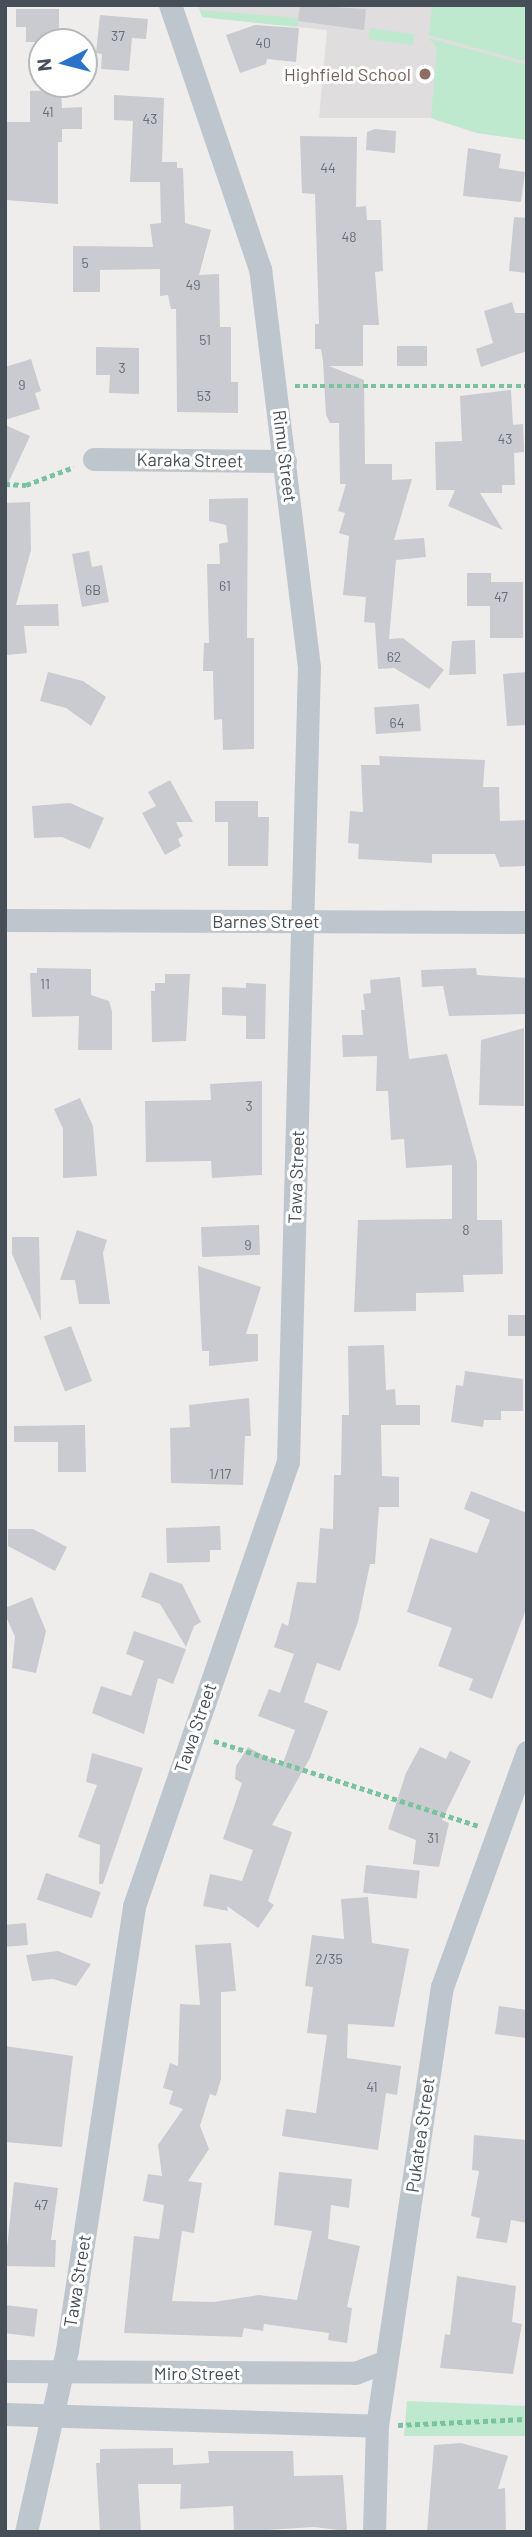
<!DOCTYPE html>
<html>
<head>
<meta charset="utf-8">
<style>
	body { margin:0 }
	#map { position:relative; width:532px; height:2537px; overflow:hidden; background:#efecec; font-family:Barlow,sans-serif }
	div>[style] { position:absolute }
	.education>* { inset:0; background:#dfdddd }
	.green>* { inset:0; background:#bee9ce; transform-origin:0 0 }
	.building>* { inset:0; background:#cacbd0; transform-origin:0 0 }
	.path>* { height:4.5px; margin-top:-2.25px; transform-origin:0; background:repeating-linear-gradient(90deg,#79c39e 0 5px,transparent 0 8.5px) }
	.street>* { height:23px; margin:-11.5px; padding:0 11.5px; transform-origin:11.5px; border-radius:11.5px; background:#bec6cd }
	.dots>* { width:19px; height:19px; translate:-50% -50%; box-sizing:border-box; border:4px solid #fff; border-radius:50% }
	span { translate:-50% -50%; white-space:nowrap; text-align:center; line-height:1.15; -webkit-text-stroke:6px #fff; paint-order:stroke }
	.number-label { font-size:14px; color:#676e75 }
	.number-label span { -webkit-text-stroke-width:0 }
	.education-label { font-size:18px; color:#785e54 }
	.right { translate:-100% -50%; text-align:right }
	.street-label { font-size:18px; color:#464f57 }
	.frame { position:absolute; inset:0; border:7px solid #464f57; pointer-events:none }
	.north { position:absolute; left:28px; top:28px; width:70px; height:70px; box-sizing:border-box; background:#fff; border:2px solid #b5b9bc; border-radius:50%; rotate:264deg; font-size:19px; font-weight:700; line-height:28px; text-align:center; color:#464f57 }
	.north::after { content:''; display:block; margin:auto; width:24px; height:32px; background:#2a72ca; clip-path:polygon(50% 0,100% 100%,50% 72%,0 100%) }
</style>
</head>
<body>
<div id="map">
	<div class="education">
		<div style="clip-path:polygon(198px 5px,527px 5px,527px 140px,477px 133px,430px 118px,319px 118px,327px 30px,202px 17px)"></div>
	</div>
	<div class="green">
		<div style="clip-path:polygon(432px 5px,527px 5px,527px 62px,429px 35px)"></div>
		<div style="clip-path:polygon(200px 10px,298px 18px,298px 27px,202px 17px)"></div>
		<div style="left:370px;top:28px;width:45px;height:11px;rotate:8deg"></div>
		<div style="clip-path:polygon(428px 38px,527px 65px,527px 140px,477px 133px,431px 118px,437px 47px)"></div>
		<div style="clip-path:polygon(407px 2401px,527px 2406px,527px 2436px,404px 2436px)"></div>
	</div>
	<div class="building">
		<div style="clip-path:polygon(300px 5px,366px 9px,364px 30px,298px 21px)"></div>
		<div style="clip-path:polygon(16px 9px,59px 9px,59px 42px,26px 42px,26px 27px,16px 27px)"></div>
		<div style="clip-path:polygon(100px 15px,148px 19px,146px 39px,132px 38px,129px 71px,101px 69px,102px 54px,96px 53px)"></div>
		<div style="clip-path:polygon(255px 25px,299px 28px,296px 62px,267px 59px,266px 64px,240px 73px,226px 35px)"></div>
		<div style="clip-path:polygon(61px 90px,62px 108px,82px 107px,82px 129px,62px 129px,62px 142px,58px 142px,58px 204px,5px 200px,5px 122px,30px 122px,30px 91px)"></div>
		<div style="clip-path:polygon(114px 95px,164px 98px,162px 162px,177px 162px,177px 168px,183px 168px,185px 223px,211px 230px,199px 275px,219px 274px,220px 327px,231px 327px,231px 382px,238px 382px,238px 413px,177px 412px,176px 309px,171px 309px,168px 295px,160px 296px,160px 269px,100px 270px,100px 292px,73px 292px,73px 246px,153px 247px,150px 224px,161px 223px,160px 182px,130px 182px,133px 121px,114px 120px)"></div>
		<div style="clip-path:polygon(375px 129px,396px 131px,395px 153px,366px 150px,367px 132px)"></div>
		<div style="clip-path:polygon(300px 136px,357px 137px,356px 207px,366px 206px,367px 220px,381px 220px,383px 271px,375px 272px,379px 325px,363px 325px,363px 366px,329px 366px,364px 380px,365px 464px,392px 464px,392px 480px,412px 479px,394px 540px,424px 538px,426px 557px,396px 560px,389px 639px,403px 638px,444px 670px,429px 689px,394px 668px,378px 669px,375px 623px,364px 622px,366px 597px,343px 595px,349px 536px,339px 533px,345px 513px,338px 511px,346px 484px,340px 484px,339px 423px,330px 423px,326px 415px,323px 361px,321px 349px,315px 349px,315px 324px,319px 324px,315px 194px,302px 193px)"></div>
		<div style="clip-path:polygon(468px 148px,501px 154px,499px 168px,525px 172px,521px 202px,463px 196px)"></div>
		<div style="clip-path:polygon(514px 217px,527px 218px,527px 273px,509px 271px)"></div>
		<div style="clip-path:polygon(512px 302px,515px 313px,527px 313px,527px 351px,481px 367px,476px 349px,493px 343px,484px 311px)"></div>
		<div style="left:397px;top:346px;width:30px;height:20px"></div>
		<div style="clip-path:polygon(96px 347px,139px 348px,139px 394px,109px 393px,110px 375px,96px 375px)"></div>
		<div style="clip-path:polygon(31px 359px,41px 391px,35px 393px,40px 409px,5px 420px,5px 367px)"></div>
		<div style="clip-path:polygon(511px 390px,513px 425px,523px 424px,524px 452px,514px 453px,515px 485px,502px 485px,502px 493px,480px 493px,503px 530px,448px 506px,455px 490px,436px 490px,435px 442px,462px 441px,460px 396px)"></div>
		<div style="clip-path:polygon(5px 425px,30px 436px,5px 490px)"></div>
		<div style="clip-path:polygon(248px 498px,247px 638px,254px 638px,254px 749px,223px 750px,222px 719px,214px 720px,213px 671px,203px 671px,204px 643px,209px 643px,207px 564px,220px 564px,219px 544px,228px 542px,226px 525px,209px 521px,209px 499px)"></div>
		<div style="clip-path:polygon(30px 502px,31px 550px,16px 605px,58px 604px,59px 626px,24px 626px,27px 653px,7px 655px,5px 503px)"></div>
		<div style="clip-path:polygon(89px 551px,92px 567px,102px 565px,109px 602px,82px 607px,72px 554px)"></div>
		<div style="clip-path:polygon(467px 573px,491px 573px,491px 582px,523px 582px,523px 638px,490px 638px,490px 606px,467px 606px)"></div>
		<div style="clip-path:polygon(475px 640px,476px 674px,449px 675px,452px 641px)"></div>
		<div style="clip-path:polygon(48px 672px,83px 681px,106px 697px,91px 726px,66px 708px,40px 701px)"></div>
		<div style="clip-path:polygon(527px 672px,527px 725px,507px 726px,503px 674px)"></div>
		<div style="left:419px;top:704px;width:27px;height:45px;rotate:86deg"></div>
		<div style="clip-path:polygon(379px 756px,485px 760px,483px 787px,499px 787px,500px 821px,527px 820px,525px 866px,500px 867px,495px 854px,432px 854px,432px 863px,358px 859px,359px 844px,348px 843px,350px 811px,363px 812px,361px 765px,380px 765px)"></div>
		<div style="clip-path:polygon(170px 780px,193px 822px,176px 822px,183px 836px,178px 839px,181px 846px,165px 855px,142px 813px,156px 806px,148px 792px)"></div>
		<div style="clip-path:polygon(215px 801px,258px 801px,258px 817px,269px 817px,268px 866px,228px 866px,228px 822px,215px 822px)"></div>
		<div style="clip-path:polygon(70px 803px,104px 818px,90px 849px,62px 837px,34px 838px,32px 806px)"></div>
		<div style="clip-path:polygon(37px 968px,91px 969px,91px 995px,109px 1001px,112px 1011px,112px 1050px,78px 1050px,79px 1016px,32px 1017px,30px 973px,37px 973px)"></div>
		<div style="clip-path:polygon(476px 968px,477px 975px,527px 978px,525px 1014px,449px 1016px,443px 986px,422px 987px,421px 970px)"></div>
		<div style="clip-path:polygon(165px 974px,190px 974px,186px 1041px,152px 1042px,151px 991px,155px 991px,155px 983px,165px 983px)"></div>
		<div style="clip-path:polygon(400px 977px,409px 1059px,447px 1054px,477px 1162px,477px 1220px,502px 1220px,503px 1274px,463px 1275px,464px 1292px,416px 1293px,416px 1311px,354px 1312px,358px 1220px,452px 1219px,452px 1165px,406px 1168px,404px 1139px,391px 1140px,388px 1091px,376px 1091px,377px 1056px,343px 1057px,342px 1035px,363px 1035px,361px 1010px,365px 1010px,363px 994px,371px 993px,370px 980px)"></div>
		<div style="clip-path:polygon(246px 983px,266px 984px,265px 1039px,246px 1039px,246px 1016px,222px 1015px,222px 987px,246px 988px)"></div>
		<div style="clip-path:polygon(524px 1028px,524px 1106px,479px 1105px,481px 1040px)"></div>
		<div style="clip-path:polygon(262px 1081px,262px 1175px,212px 1178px,211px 1161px,146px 1162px,145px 1101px,211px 1100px,210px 1084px)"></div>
		<div style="clip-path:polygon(80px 1098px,93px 1126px,97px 1176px,63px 1178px,63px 1129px,54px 1109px)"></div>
		<div style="left:259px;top:1225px;width:30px;height:58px;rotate:88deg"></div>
		<div style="clip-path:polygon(77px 1230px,107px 1240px,103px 1253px,110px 1304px,79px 1304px,75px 1280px,60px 1280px)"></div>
		<div style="clip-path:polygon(12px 1237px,39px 1237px,41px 1321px,12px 1254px)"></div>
		<div style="clip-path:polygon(198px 1266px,261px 1287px,246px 1334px,258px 1334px,258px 1361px,209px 1366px,209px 1351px,202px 1351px)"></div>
		<div style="left:508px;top:1315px;width:19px;height:21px"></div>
		<div style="left:71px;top:1326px;width:59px;height:29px;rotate:69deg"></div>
		<div style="clip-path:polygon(384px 1345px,386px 1390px,395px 1389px,396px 1405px,420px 1405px,420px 1425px,381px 1425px,382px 1476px,399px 1477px,399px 1507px,379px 1507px,375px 1564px,370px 1564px,358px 1622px,340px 1671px,317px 1663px,304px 1702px,328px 1711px,310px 1758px,272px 1825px,292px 1832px,268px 1901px,274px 1905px,258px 1928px,227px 1906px,228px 1911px,203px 1906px,210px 1874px,242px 1881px,253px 1850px,223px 1839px,242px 1783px,235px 1779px,236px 1766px,248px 1747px,282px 1766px,295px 1730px,258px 1716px,269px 1689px,280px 1693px,294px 1654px,274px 1647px,282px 1623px,288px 1626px,297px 1582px,316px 1583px,320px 1528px,333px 1529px,334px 1475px,341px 1475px,342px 1415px,349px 1415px,348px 1346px)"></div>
		<div style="clip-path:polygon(465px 1371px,523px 1379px,523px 1411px,501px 1411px,501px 1420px,484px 1420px,483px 1427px,451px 1422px,456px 1385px,463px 1386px)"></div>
		<div style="clip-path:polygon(249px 1398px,251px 1436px,245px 1436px,243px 1485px,171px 1483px,170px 1428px,190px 1427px,189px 1405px)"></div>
		<div style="clip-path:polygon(85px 1425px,86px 1472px,58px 1472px,58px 1442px,14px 1442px,14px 1426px)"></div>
		<div style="clip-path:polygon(471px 1491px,527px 1513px,527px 1607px,492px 1699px,469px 1690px,473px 1679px,438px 1666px,452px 1628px,407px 1612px,430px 1538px,477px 1553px,490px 1520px,464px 1509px)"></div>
		<div style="clip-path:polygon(220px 1526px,221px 1550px,210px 1550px,210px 1562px,167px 1563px,166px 1528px)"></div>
		<div style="clip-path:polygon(8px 1529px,33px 1529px,67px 1547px,55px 1571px,8px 1546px)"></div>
		<div style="clip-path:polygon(150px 1572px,182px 1584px,201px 1622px,194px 1626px,186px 1647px,160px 1604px,141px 1597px)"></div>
		<div style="clip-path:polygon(32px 1597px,46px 1631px,36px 1673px,12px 1668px,15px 1637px,5px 1614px,5px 1608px)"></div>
		<div style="clip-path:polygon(134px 1631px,186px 1649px,173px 1684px,158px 1678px,144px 1734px,92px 1713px,101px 1686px,131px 1696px,144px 1661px,126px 1654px)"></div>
		<div style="clip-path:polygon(420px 1747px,446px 1759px,450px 1751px,471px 1761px,442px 1820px,449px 1823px,439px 1867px,413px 1864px,416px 1840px,388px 1829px,406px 1773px)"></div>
		<div style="clip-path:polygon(92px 1753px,143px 1768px,103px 1884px,99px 1884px,100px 1845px,78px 1837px,97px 1785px,86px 1782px)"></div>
		<div style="left:366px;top:1865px;width:54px;height:28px;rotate:6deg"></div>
		<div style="left:46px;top:1873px;width:58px;height:28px;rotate:19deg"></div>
		<div style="clip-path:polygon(368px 1897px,372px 1943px,409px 1949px,394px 2027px,348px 2024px,347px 2058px,401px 2066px,397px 2095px,386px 2093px,378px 2150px,282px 2136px,286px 2109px,316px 2113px,327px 2035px,307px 2033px,313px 1987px,305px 1986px,312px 1935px,344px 1939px,341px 1899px)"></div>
		<div style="left:26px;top:1923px;width:22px;height:21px;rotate:85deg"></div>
		<div style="clip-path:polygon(231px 1943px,236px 1991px,221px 1992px,221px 2079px,216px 2096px,210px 2094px,200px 2126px,209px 2149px,188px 2181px,202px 2183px,194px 2233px,182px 2231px,172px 2301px,214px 2302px,259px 2295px,297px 2300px,312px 2231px,274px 2225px,279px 2172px,352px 2179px,349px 2208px,331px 2205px,328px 2239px,360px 2246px,347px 2307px,352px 2308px,347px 2343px,328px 2340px,329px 2333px,264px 2324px,263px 2331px,244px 2328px,242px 2337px,124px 2333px,134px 2236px,159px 2239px,164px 2205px,143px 2201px,148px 2174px,162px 2176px,158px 2145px,183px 2109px,169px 2104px,173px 2091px,163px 2088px,170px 2063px,178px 2066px,180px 2004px,200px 2005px,195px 1945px)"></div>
		<div style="clip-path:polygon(58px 1951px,91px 1964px,76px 1986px,53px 1979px,32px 1981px,26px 1955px)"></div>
		<div style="clip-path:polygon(499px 2006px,527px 2010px,527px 2038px,495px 2034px)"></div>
		<div style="clip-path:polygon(5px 2046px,73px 2056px,62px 2147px,5px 2142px)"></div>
		<div style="clip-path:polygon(474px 2135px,527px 2140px,527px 2223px,511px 2220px,507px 2243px,476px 2238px,480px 2218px,471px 2216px,479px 2171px,472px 2170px)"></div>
		<div style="clip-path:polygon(14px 2182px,58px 2188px,51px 2240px,56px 2240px,55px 2267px,5px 2266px)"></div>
		<div style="clip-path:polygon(457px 2276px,516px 2286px,512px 2322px,522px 2324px,513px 2374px,440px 2368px,445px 2334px,450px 2335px)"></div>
		<div style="left:5px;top:2305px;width:33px;height:28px;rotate:7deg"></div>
		<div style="clip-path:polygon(461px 2443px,508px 2456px,498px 2489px,505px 2488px,506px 2532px,427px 2532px,434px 2445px)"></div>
		<div style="clip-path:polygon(173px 2448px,173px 2465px,209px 2463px,208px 2451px,293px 2451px,294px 2476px,343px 2475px,347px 2531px,314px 2527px,234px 2532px,233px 2506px,180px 2509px,181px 2484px,138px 2484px,141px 2532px,100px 2532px,96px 2463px,100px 2463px,100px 2449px)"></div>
	</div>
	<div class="path">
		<div style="left:295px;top:386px;width:232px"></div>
		<div style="left:5px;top:484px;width:21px;rotate:3deg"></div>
		<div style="left:26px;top:485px;width:51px;rotate:-20.6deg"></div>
		<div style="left:214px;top:1741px;width:277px;rotate:17.8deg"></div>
		<div style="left:398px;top:2425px;width:129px;rotate:-2.7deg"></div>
	</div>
	<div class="street">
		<div style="left:94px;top:459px;width:191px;rotate:0.6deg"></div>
		<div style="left:5px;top:920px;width:522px;rotate:0.22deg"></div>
		<div style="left:5px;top:2371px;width:350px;rotate:0.3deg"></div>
		<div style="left:355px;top:2373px;width:33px;rotate:-21deg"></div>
		<div style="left:5px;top:2414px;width:372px;rotate:1.8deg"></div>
		<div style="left:26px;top:2532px;width:187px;rotate:-77.3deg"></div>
		<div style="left:67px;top:2350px;width:449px;rotate:-81.4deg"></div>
		<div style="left:134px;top:1906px;width:470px;rotate:-70.9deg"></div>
		<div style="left:288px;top:1462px;width:795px;rotate:-88.49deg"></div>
		<div style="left:309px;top:667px;width:401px;rotate:-97deg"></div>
		<div style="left:260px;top:269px;width:279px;rotate:-108.8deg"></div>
		<div style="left:374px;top:2532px;width:106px;rotate:-88.4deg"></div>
		<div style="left:377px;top:2426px;width:444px;rotate:-81.6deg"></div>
		<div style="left:442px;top:1987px;width:250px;rotate:-70.1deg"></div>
	</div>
	<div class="dots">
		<div style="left:425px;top:74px;background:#8d6e63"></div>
	</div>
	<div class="number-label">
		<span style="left:118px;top:36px">37</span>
		<span style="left:263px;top:43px">40</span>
		<span style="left:48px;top:112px">41</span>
		<span style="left:150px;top:119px">43</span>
		<span style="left:328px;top:168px">44</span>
		<span style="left:349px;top:237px">48</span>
		<span style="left:85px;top:263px">5</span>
		<span style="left:193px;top:285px">49</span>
		<span style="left:205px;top:340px">51</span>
		<span style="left:122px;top:368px">3</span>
		<span style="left:22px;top:385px">9</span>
		<span style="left:204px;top:396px">53</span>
		<span style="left:505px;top:439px">43</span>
		<span style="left:225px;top:586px">61</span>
		<span style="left:93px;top:590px">6B</span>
		<span style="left:501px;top:597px">47</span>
		<span style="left:394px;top:657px">62</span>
		<span style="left:397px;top:723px">64</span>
		<span style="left:45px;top:984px">11</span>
		<span style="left:249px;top:1106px">3</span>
		<span style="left:466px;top:1230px">8</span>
		<span style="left:248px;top:1245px">9</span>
		<span style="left:220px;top:1474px">1/17</span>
		<span style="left:433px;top:1838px">31</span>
		<span style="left:329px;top:1959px">2/35</span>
		<span style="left:372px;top:2087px">41</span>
		<span style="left:41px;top:2205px">47</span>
	</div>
	<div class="education-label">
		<span class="right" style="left:411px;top:74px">Highfield School</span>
	</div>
	<div class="street-label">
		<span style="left:285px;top:456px;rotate:83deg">Rimu Street</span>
		<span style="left:190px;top:460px;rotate:1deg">Karaka Street</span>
		<span style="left:266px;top:921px">Barnes Street</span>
		<span style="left:296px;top:1177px;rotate:-88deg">Tawa Street</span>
		<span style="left:195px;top:1728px;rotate:-71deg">Tawa Street</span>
		<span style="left:420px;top:2135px;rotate:-82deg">Pukatea Street</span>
		<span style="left:77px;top:2281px;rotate:-81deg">Tawa Street</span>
		<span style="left:197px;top:2373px">Miro Street</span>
	</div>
	<div class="frame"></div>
	<div class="north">N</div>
</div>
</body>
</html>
